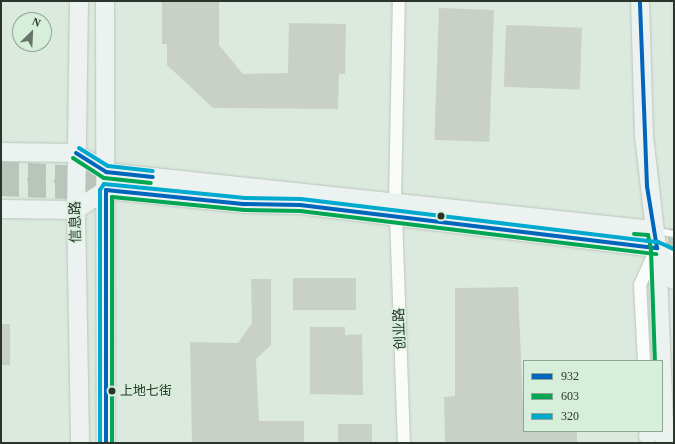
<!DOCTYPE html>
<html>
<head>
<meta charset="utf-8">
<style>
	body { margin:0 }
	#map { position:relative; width:675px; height:444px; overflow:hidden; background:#dce9de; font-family:"Times New Roman","Noto Sans SC",serif }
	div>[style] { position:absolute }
	.built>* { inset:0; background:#d2e8d5 }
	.building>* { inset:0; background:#c9d1c7; transform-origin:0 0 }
	.secondary-tunnel>* { height:18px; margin-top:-9px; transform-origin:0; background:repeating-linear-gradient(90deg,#b9c5ba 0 18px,transparent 0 27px) }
	.roads { filter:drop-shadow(0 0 1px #bac5bc) drop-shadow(0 0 1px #bac5bc) }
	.lane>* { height:6px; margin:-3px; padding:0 3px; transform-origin:3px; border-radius:3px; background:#fafcfa }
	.street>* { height:12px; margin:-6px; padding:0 6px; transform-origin:6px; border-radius:6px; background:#fafcfa }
	.secondary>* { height:18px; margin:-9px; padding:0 9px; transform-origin:9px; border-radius:9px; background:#ebf2ef }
	.bus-1>* { height:4px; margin:-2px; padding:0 2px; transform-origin:2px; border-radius:2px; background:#0065bd }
	.bus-2>* { height:4px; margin:-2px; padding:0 2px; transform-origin:2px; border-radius:2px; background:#00a651 }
	.bus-3>* { height:4px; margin:-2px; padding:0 2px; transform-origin:2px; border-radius:2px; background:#00a9ce }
	.dots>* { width:11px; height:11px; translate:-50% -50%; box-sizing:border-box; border:2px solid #d6efda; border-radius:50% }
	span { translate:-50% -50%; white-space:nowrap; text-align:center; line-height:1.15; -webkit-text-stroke:3px #d6efda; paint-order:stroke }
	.bus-label { font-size:13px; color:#2b342c }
	.left { translate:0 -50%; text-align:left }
	.street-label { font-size:14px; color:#2b342c }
	.frame { position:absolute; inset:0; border:2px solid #2b342c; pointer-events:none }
	.legend { position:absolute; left:523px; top:360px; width:140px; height:72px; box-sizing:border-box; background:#d6efda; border:1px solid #92a494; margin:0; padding:5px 7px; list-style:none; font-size:12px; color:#2b342c }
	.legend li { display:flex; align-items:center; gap:8px; height:20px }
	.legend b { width:20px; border:1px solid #92a494 }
	.north { position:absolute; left:12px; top:12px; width:40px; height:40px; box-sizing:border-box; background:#d6efda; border:1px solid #92a494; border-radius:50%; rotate:24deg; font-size:11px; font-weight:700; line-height:16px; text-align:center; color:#2b342c }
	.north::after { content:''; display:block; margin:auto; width:14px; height:18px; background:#69736a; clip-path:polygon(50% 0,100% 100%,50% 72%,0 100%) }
</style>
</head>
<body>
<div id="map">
	<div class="built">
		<div style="clip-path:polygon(671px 1px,674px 1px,674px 87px,671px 56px)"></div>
	</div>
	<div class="building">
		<div style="clip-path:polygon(162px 1px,219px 1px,219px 45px,243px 74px,288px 73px,289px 23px,346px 24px,345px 74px,339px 74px,338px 109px,213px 108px,167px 65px,167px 44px,162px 44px)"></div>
		<div style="left:439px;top:8px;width:55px;height:132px;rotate:2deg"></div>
		<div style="left:506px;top:25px;width:76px;height:62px;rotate:2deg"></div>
		<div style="left:293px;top:278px;width:63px;height:32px"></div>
		<div style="clip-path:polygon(251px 279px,271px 279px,271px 345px,256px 359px,259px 421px,304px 421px,304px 443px,192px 443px,190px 342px,238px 343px,252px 323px)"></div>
		<div style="clip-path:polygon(518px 287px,524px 431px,577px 431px,577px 443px,445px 443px,444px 397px,455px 396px,455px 288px)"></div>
		<div style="left:1px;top:324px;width:9px;height:41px"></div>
		<div style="clip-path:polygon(310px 327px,345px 327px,345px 335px,362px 334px,363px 395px,310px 394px)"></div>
		<div style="left:338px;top:424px;width:34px;height:19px"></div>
	</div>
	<div class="secondary-tunnel">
		<div style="left:1px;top:170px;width:120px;rotate:3.8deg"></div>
		<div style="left:1px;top:187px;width:111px;rotate:2.6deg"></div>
		<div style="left:641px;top:235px;width:33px;rotate:5deg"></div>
	</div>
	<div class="roads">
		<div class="lane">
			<div style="left:658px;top:231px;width:16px;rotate:11deg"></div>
			<div style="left:664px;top:251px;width:11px;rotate:22deg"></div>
		</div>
		<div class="street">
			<div style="left:395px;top:202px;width:201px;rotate:-88.9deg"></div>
			<div style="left:396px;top:216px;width:227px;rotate:88deg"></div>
			<div style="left:644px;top:361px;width:76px;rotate:-93deg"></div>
			<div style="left:640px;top:285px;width:37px;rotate:-66deg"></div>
		</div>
		<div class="secondary">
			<div style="left:79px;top:1px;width:209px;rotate:90.8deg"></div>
			<div style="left:76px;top:210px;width:233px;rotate:89deg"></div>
			<div style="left:105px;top:1px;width:442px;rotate:89.9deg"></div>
			<div style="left:640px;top:1px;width:135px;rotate:88.3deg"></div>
			<div style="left:644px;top:136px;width:113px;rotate:83.4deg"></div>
			<div style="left:657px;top:248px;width:195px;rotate:87.7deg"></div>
			<div style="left:1px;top:152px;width:75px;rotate:0.8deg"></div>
			<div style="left:76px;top:153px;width:36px;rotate:32deg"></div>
			<div style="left:106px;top:172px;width:550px;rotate:6.05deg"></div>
			<div style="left:1px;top:209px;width:75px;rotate:0.8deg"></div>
			<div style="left:76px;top:210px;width:36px;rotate:-34deg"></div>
			<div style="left:106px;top:190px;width:140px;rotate:5.8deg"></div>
			<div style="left:245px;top:204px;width:55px;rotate:1deg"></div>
			<div style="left:300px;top:205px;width:360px;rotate:6.9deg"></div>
			<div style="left:659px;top:252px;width:32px;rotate:62deg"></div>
			<div style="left:648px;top:436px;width:5px;rotate:-79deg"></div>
		</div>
	</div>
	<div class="bus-1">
		<div style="left:76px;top:153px;width:36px;rotate:32deg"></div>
		<div style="left:106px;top:172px;width:47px;rotate:6.1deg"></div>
		<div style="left:106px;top:443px;width:253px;rotate:-90deg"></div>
		<div style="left:106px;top:190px;width:140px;rotate:5.8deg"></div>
		<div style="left:245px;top:204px;width:55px;rotate:1deg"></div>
		<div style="left:300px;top:205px;width:360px;rotate:6.9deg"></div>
		<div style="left:657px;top:248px;width:63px;rotate:-99.2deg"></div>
		<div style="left:647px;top:186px;width:185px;rotate:-92.2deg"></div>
	</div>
	<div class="bus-2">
		<div style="left:73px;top:158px;width:37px;rotate:33deg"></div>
		<div style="left:104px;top:178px;width:47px;rotate:6.1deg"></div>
		<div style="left:634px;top:234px;width:14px;rotate:4deg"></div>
		<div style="left:648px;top:235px;width:14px;rotate:78deg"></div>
		<div style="left:651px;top:249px;width:112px;rotate:88deg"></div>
		<div style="left:112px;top:443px;width:246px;rotate:-90deg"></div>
		<div style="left:112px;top:197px;width:133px;rotate:5.6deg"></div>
		<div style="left:244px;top:210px;width:56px;rotate:1deg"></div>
		<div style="left:300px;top:211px;width:359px;rotate:6.9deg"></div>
	</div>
	<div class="bus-3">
		<div style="left:79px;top:148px;width:34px;rotate:32deg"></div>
		<div style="left:108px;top:166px;width:45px;rotate:6.3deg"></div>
		<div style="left:100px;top:443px;width:253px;rotate:-90deg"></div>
		<div style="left:100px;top:190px;width:7px;rotate:-56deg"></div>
		<div style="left:104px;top:184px;width:142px;rotate:5.7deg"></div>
		<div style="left:245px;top:198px;width:56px;rotate:1deg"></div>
		<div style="left:301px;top:199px;width:360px;rotate:6.9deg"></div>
		<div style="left:658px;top:242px;width:17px;rotate:24deg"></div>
	</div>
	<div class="dots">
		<div style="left:441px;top:216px;background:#2b342c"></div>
		<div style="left:112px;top:391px;background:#2b342c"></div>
	</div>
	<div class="bus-label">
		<span class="left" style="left:120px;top:391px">上地七街</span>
	</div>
	<div class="street-label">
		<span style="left:76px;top:222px;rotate:-91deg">信息路</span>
		<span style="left:400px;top:329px;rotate:-92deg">创业路</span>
	</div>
	<div class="frame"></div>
	<ul class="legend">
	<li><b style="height:5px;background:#0065bd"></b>932</li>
	<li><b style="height:5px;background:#00a651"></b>603</li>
	<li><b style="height:5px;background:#00a9ce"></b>320</li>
	</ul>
	<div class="north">N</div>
</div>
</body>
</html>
